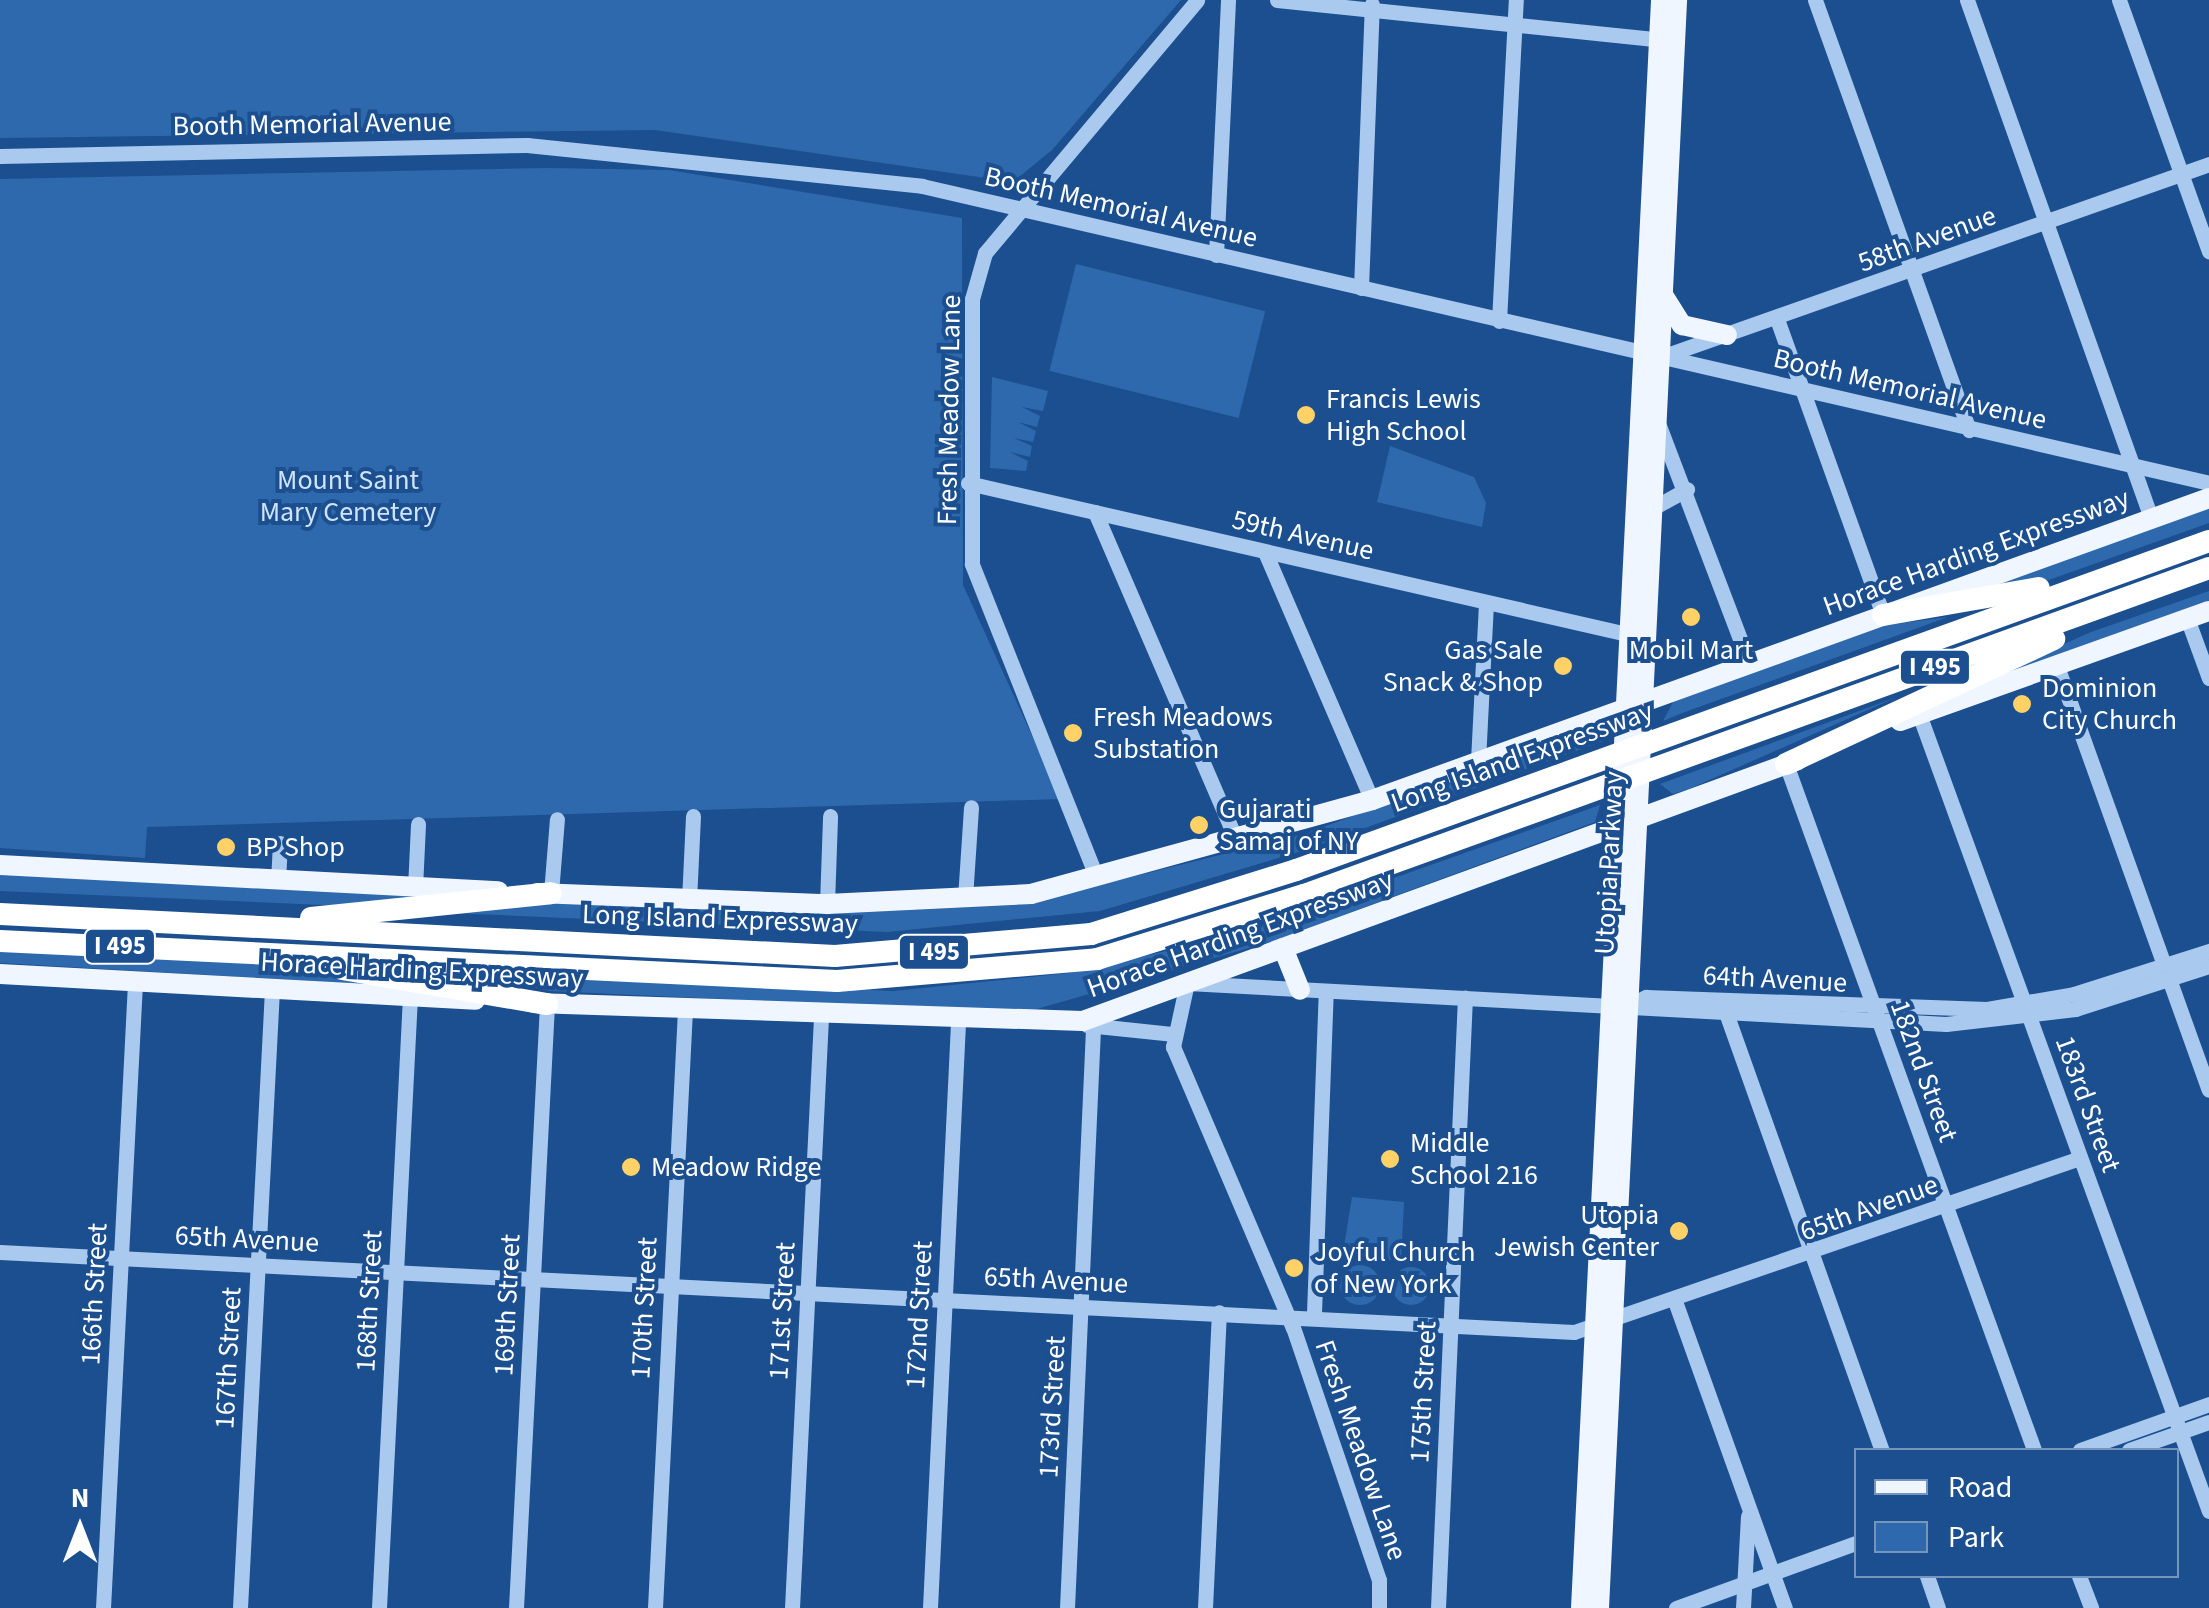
<!DOCTYPE html>
<html>
<head>
<meta charset="utf-8">
<style>
	body { margin:0 }
	#map { position:relative; width:2209px; height:1608px; overflow:hidden; background:#1b4f8f; font-family:"Source Sans 3",sans-serif }
	div>[style] { position:absolute }
	.green>* { inset:0; background:#2e69ad; transform-origin:0 0 }
	.round { border-radius:50% }
	.minor>* { height:15px; margin:-7.5px; padding:0 7.5px; transform-origin:7.5px; border-radius:7.5px; background:#a9c9ee }
	.major>* { height:20px; margin:-10px; padding:0 10px; transform-origin:10px; border-radius:10px; background:#f0f6ff }
	.highway>* { height:22px; margin:-11px; padding:0 11px; transform-origin:11px; border-radius:11px; background:#fff }
	.dots>* { width:28px; height:28px; translate:-50% -50%; box-sizing:border-box; border:5px solid #1b4f8f; border-radius:50% }
	span { translate:-50% -50%; white-space:nowrap; text-align:center; line-height:1.15; -webkit-text-stroke:8px #1b4f8f; paint-order:stroke }
	.shield-label span { padding:2px 8px; background:#1b4f8f; border:2px solid; border-radius:8px; -webkit-text-stroke-width:0 }
	.shield-label { font-size:25px; color:#fff; font-weight:700 }
	.street-label { font-size:28px; color:#fff }
	.poi-label { font-size:28px; color:#fff }
	.left { translate:0 -50%; text-align:left }
	.right { translate:-100% -50%; text-align:right }
	.park-label { font-size:28px; color:#cfe3fa }
	.legend { position:absolute; left:1854px; top:1448px; width:325px; height:130px; box-sizing:border-box; background:#1b4f8f; border:2px solid #7695bc; margin:0; padding:12px 18px; list-style:none; font-size:30px; color:#fff }
	.legend li { display:flex; align-items:center; gap:20px; height:50px }
	.legend b { width:50px; border:2px solid #7695bc }
	.north { position:absolute; left:30px; top:1478px; width:100px; height:100px; -webkit-text-stroke:8px #1b4f8f; paint-order:stroke; rotate:0deg; font-size:28px; font-weight:700; line-height:40px; text-align:center; color:#fff }
	.north::after { content:''; display:block; margin:auto; width:35px; height:45px; background:#fff; clip-path:polygon(50% 0,100% 100%,50% 72%,0 100%) }
</style>
</head>
<body>
<div id="map">
	<div class="green">
		<div style="clip-path:polygon(0 0,1181px 0,1052px 150px,1013px 182px,655px 130px,0 138px)"></div>
		<div style="clip-path:polygon(545px 168px,669px 170px,962px 218px,963px 585px,1061px 799px,147px 827px,145px 858px,0 848px,0 179px)"></div>
		<div style="left:1076px;top:264px;width:195px;height:110px;rotate:14deg"></div>
		<div style="clip-path:polygon(992px 377px,1048px 391px,1043px 411px,1022px 407px,1040px 416px,1037px 427px,1018px 422px,1036px 431px,1033px 442px,1014px 438px,1032px 446px,1030px 457px,1010px 452px,1028px 461px,1026px 471px,990px 468px)"></div>
		<div style="clip-path:polygon(1390px 446px,1474px 477px,1486px 503px,1482px 527px,1377px 502px)"></div>
		<div style="clip-path:polygon(2209px 506px,2209px 523px,2032px 586px,1955px 598px)"></div>
		<div style="clip-path:polygon(2209px 591px,2209px 602px,1942px 698px,2091px 632px)"></div>
		<div style="clip-path:polygon(1948px 617px,1685px 712px,1663px 721px,1674px 700px,1879px 626px)"></div>
		<div style="clip-path:polygon(1897px 697px,1689px 789px,1673px 794px,1660px 784px)"></div>
		<div style="clip-path:polygon(1588px 730px,1603px 741px,1302px 851px,1100px 911px,887px 932px,450px 913px,561px 902px,805px 915px,1019px 905px,1304px 834px)"></div>
		<div style="clip-path:polygon(1600px 805px,1595px 822px,1273px 941px,1023px 1013px,550px 991px,462px 971px,893px 991px,1069px 973px,1228px 937px)"></div>
		<div style="clip-path:polygon(0 874px,447px 897px,347px 906px,0 891px)"></div>
		<div style="clip-path:polygon(0 950px,261px 962px,340px 972px,366px 984px,0 963px)"></div>
		<div style="clip-path:polygon(1352px 1197px,1404px 1202px,1401px 1260px,1342px 1259px)"></div>
		<div class="round" style="left:1340px;top:1265px;width:40px;height:40px"></div>
		<div class="round" style="left:1392px;top:1267px;width:38px;height:38px"></div>
	</div>
	<div class="minor">
		<div style="left:1277px;top:0;width:391px;rotate:5.9deg"></div>
		<div style="left:1815px;top:0;width:457px;rotate:70.3deg"></div>
		<div style="left:1967px;top:0;width:550px;rotate:70.44deg"></div>
		<div style="left:2119px;top:0;width:267px;rotate:70.3deg"></div>
		<div style="left:0;top:156px;width:527px;rotate:-1.2deg"></div>
		<div style="left:527px;top:145px;width:397px;rotate:5.9deg"></div>
		<div style="left:922px;top:186px;width:1321px;rotate:12.99deg"></div>
		<div style="left:1216px;top:255px;width:255px;rotate:-87.3deg"></div>
		<div style="left:1361px;top:288px;width:284px;rotate:-87.8deg"></div>
		<div style="left:1777px;top:319px;width:314px;rotate:70.3deg"></div>
		<div style="left:1499px;top:321px;width:321px;rotate:-87deg"></div>
		<div style="left:1661px;top:357px;width:581px;rotate:-19.4deg"></div>
		<div style="left:1658px;top:423px;width:257px;rotate:69.2deg"></div>
		<div style="left:968px;top:483px;width:676px;rotate:12.91deg"></div>
		<div style="left:1653px;top:508px;width:39px;rotate:-29deg"></div>
		<div style="left:1095px;top:512px;width:359px;rotate:66.7deg"></div>
		<div style="left:1265px;top:552px;width:270px;rotate:66.7deg"></div>
		<div style="left:2187px;top:618px;width:64px;rotate:69.9deg"></div>
		<div style="left:2057px;top:666px;width:450px;rotate:70.3deg"></div>
		<div style="left:1919px;top:714px;width:848px;rotate:70.01deg"></div>
		<div style="left:1478px;top:761px;width:158px;rotate:-87.1deg"></div>
		<div style="left:1786px;top:764px;width:729px;rotate:70.12deg"></div>
		<div style="left:1096px;top:876px;width:336px;rotate:-111.7deg"></div>
		<div style="left:972px;top:564px;width:265px;rotate:-90deg"></div>
		<div style="left:972px;top:299px;width:48px;rotate:-74.2deg"></div>
		<div style="left:985px;top:253px;width:330px;rotate:-50deg"></div>
		<div style="left:278px;top:881px;width:38px;rotate:-87deg"></div>
		<div style="left:415px;top:888px;width:64px;rotate:-87.3deg"></div>
		<div style="left:551px;top:893px;width:74px;rotate:-85.4deg"></div>
		<div style="left:965px;top:898px;width:91px;rotate:-86.2deg"></div>
		<div style="left:689px;top:901px;width:85px;rotate:-87.3deg"></div>
		<div style="left:827px;top:904px;width:88px;rotate:-88deg"></div>
		<div style="left:1632px;top:1004px;width:16px;rotate:-27deg"></div>
		<div style="left:1646px;top:997px;width:341px;rotate:2deg"></div>
		<div style="left:1987px;top:1009px;width:88px;rotate:-9.8deg"></div>
		<div style="left:2074px;top:994px;width:142px;rotate:-17.7deg"></div>
		<div style="left:1725px;top:1010px;width:467px;rotate:70.4deg"></div>
		<div style="left:1087px;top:1025px;width:85px;rotate:6deg"></div>
		<div style="left:0;top:1252px;width:1576px;rotate:2.91deg"></div>
		<div style="left:1574px;top:1332px;width:535px;rotate:-18.98deg"></div>
		<div style="left:1676px;top:1304px;width:323px;rotate:70.3deg"></div>
		<div style="left:1314px;top:1313px;width:322px;rotate:-87.9deg"></div>
		<div style="left:2080px;top:1450px;width:137px;rotate:-19.6deg"></div>
		<div style="left:2129px;top:1450px;width:85px;rotate:-19.3deg"></div>
		<div style="left:1927px;top:1576px;width:34px;rotate:71deg"></div>
		<div style="left:2079px;top:1576px;width:34px;rotate:69deg"></div>
		<div style="left:103px;top:1608px;width:626px;rotate:-87.07deg"></div>
		<div style="left:240px;top:1608px;width:619px;rotate:-87.04deg"></div>
		<div style="left:379px;top:1608px;width:612px;rotate:-87.1deg"></div>
		<div style="left:516px;top:1608px;width:605px;rotate:-87.06deg"></div>
		<div style="left:655px;top:1608px;width:599px;rotate:-87.13deg"></div>
		<div style="left:792px;top:1608px;width:592px;rotate:-87.19deg"></div>
		<div style="left:930px;top:1608px;width:586px;rotate:-87.26deg"></div>
		<div style="left:1067px;top:1608px;width:580px;rotate:-87.43deg"></div>
		<div style="left:1205px;top:1608px;width:296px;rotate:-87.3deg"></div>
		<div style="left:1379px;top:1608px;width:28px;rotate:-90deg"></div>
		<div style="left:1379px;top:1580px;width:266px;rotate:-108.8deg"></div>
		<div style="left:1293px;top:1328px;width:306px;rotate:-113.1deg"></div>
		<div style="left:1173px;top:1047px;width:66px;rotate:-77.7deg"></div>
		<div style="left:1187px;top:983px;width:760px;rotate:3.09deg"></div>
		<div style="left:1946px;top:1024px;width:130px;rotate:-6.6deg"></div>
		<div style="left:2075px;top:1009px;width:141px;rotate:-17.8deg"></div>
		<div style="left:1438px;top:1608px;width:611px;rotate:-87.47deg"></div>
		<div style="left:1676px;top:1608px;width:191px;rotate:-19.9deg"></div>
		<div style="left:1743px;top:1608px;width:92px;rotate:-86.9deg"></div>
	</div>
	<div class="major">
		<div style="left:1665px;top:298px;width:32px;rotate:58deg"></div>
		<div style="left:1682px;top:325px;width:46px;rotate:12.5deg"></div>
		<div style="left:1900px;top:721px;width:328px;rotate:-19.6deg"></div>
		<div style="left:0;top:865px;width:499px;rotate:3deg"></div>
		<div style="left:537px;top:893px;width:290px;rotate:2.2deg"></div>
		<div style="left:827px;top:904px;width:204px;rotate:-2.8deg"></div>
		<div style="left:1031px;top:894px;width:354px;rotate:-15.4deg"></div>
		<div style="left:1372px;top:800px;width:890px;rotate:-19.84deg"></div>
		<div style="left:1283px;top:948px;width:45px;rotate:68deg"></div>
		<div style="left:0;top:974px;width:476px;rotate:3.1deg"></div>
		<div style="left:534px;top:1003px;width:549px;rotate:1.88deg"></div>
		<div style="left:1083px;top:1021px;width:761px;rotate:-20.05deg"></div>
		<div style="left:1581px;top:1608px;width:1610px;rotate:-87.15deg"></div>
		<div style="left:1599px;top:1608px;width:1610px;rotate:-87.22deg"></div>
	</div>
	<div class="highway">
		<div style="left:1883px;top:615px;width:158px;rotate:-9.8deg"></div>
		<div style="left:1786px;top:764px;width:296px;rotate:-25deg"></div>
		<div style="left:0;top:914px;width:836px;rotate:2.88deg"></div>
		<div style="left:835px;top:956px;width:257px;rotate:-4.9deg"></div>
		<div style="left:1091px;top:934px;width:215px;rotate:-17.3deg"></div>
		<div style="left:1296px;top:870px;width:970px;rotate:-19.82deg"></div>
		<div style="left:311px;top:918px;width:241px;rotate:-5.9deg"></div>
		<div style="left:0;top:941px;width:838px;rotate:2.74deg"></div>
		<div style="left:837px;top:981px;width:261px;rotate:-4.8deg"></div>
		<div style="left:1097px;top:959px;width:217px;rotate:-17.2deg"></div>
		<div style="left:1304px;top:895px;width:962px;rotate:-19.87deg"></div>
		<div style="left:342px;top:969px;width:208px;rotate:9.7deg"></div>
	</div>
	<div class="dots">
		<div style="left:1306px;top:415px;background:#ffd166"></div>
		<div style="left:1691px;top:617px;background:#ffd166"></div>
		<div style="left:1563px;top:666px;background:#ffd166"></div>
		<div style="left:2022px;top:704px;background:#ffd166"></div>
		<div style="left:1073px;top:733px;background:#ffd166"></div>
		<div style="left:1199px;top:825px;background:#ffd166"></div>
		<div style="left:226px;top:847px;background:#ffd166"></div>
		<div style="left:1390px;top:1159px;background:#ffd166"></div>
		<div style="left:631px;top:1167px;background:#ffd166"></div>
		<div style="left:1679px;top:1231px;background:#ffd166"></div>
		<div style="left:1294px;top:1268px;background:#ffd166"></div>
	</div>
	<div class="shield-label">
		<span style="left:1935px;top:667px">I 495</span>
		<span style="left:120px;top:946px">I 495</span>
		<span style="left:934px;top:952px">I 495</span>
	</div>
	<div class="street-label">
		<span style="left:312px;top:124px;rotate:-1deg">Booth Memorial Avenue</span>
		<span style="left:1121px;top:207px;rotate:13deg">Booth Memorial Avenue</span>
		<span style="left:1927px;top:239px;rotate:-20deg">58th Avenue</span>
		<span style="left:1910px;top:389px;rotate:13deg">Booth Memorial Avenue</span>
		<span style="left:949px;top:410px;rotate:-89deg">Fresh Meadow Lane</span>
		<span style="left:1303px;top:535px;rotate:13deg">59th Avenue</span>
		<span style="left:1976px;top:552px;rotate:-20deg">Horace Harding Expressway</span>
		<span style="left:1522px;top:757px;rotate:-20deg">Long Island Expressway</span>
		<span style="left:1609px;top:863px;rotate:-87deg">Utopia Parkway</span>
		<span style="left:720px;top:919px;rotate:2deg">Long Island Expressway</span>
		<span style="left:1240px;top:934px;rotate:-20deg">Horace Harding Expressway</span>
		<span style="left:422px;top:970px;rotate:3deg">Horace Harding Expressway</span>
		<span style="left:1775px;top:979px;rotate:3deg">64th Avenue</span>
		<span style="left:1924px;top:1071px;rotate:70deg">182nd Street</span>
		<span style="left:2088px;top:1104px;rotate:70deg">183rd Street</span>
		<span style="left:1869px;top:1208px;rotate:-20deg">65th Avenue</span>
		<span style="left:247px;top:1239px;rotate:3deg">65th Avenue</span>
		<span style="left:1056px;top:1280px;rotate:3deg">65th Avenue</span>
		<span style="left:94px;top:1294px;rotate:-87deg">166th Street</span>
		<span style="left:369px;top:1301px;rotate:-87deg">168th Street</span>
		<span style="left:507px;top:1305px;rotate:-87deg">169th Street</span>
		<span style="left:644px;top:1308px;rotate:-87deg">170th Street</span>
		<span style="left:782px;top:1311px;rotate:-87deg">171st Street</span>
		<span style="left:919px;top:1315px;rotate:-87deg">172nd Street</span>
		<span style="left:228px;top:1358px;rotate:-87deg">167th Street</span>
		<span style="left:1423px;top:1392px;rotate:-87deg">175th Street</span>
		<span style="left:1052px;top:1407px;rotate:-87deg">173rd Street</span>
		<span style="left:1361px;top:1450px;rotate:71deg">Fresh Meadow Lane</span>
	</div>
	<div class="poi-label">
		<span class="left" style="left:1326px;top:415px">Francis Lewis<br>High School</span>
		<span class="right" style="left:1543px;top:666px">Gas Sale<br>Snack &amp; Shop</span>
		<span style="left:1691px;top:650px">Mobil Mart</span>
		<span class="left" style="left:2042px;top:704px">Dominion<br>City Church</span>
		<span class="left" style="left:1093px;top:733px">Fresh Meadows<br>Substation</span>
		<span class="left" style="left:1219px;top:825px">Gujarati<br>Samaj of NY</span>
		<span class="left" style="left:246px;top:847px">BP Shop</span>
		<span class="left" style="left:1410px;top:1159px">Middle<br>School 216</span>
		<span class="left" style="left:651px;top:1167px">Meadow Ridge</span>
		<span class="right" style="left:1659px;top:1231px">Utopia<br>Jewish Center</span>
		<span class="left" style="left:1314px;top:1268px">Joyful Church<br>of New York</span>
	</div>
	<div class="park-label">
		<span style="left:348px;top:496px">Mount Saint<br>Mary Cemetery</span>
	</div>
	<ul class="legend">
	<li><b style="height:12px;background:#f0f6ff"></b>Road</li>
	<li><b style="height:28px;background:#2e69ad"></b>Park</li>
	</ul>
	<div class="north">N</div>
</div>
</body>
</html>
